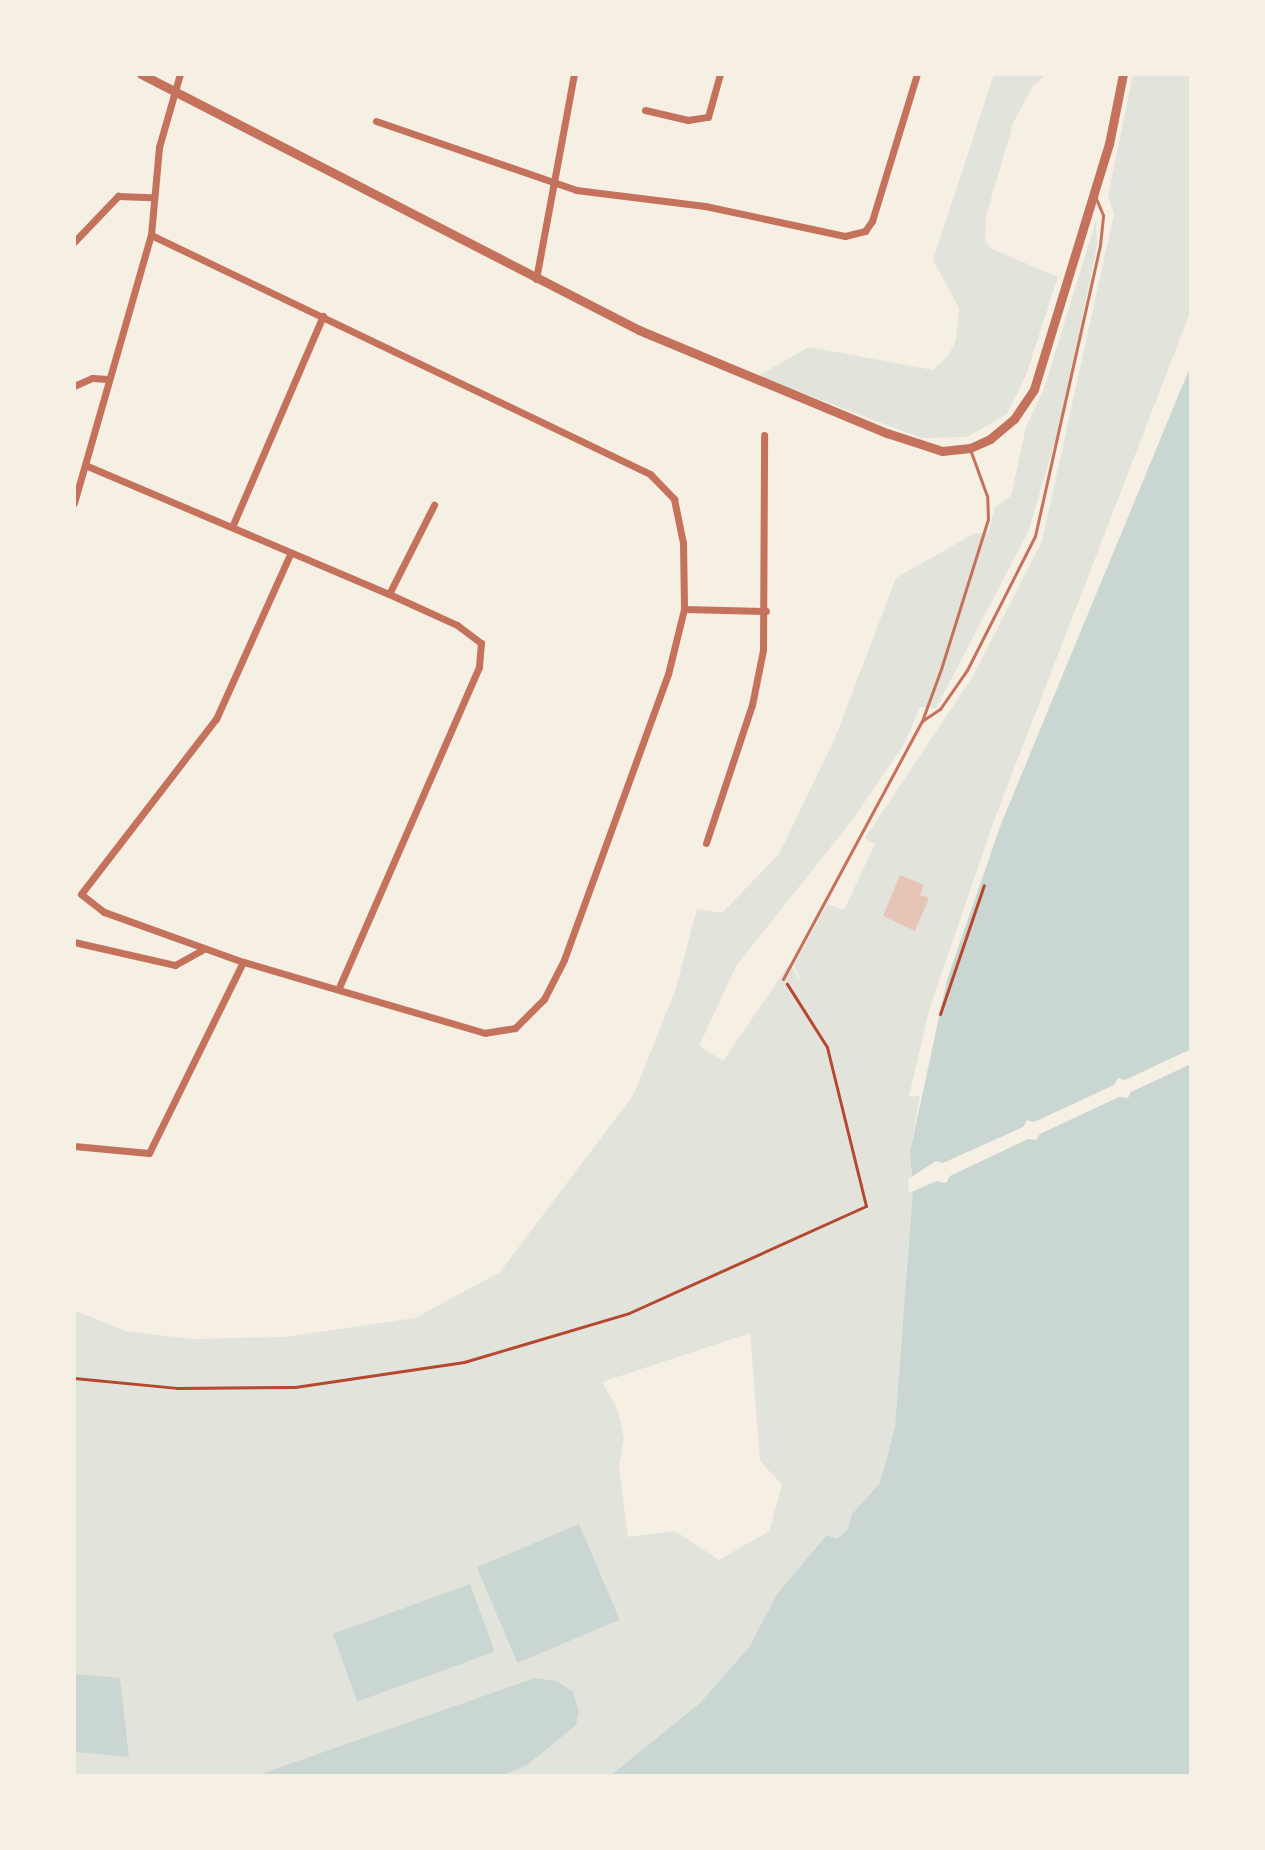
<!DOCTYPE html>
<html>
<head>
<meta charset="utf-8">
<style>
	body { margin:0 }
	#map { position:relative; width:1265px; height:1850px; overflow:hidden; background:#f6efe4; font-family:"Titillium Web",sans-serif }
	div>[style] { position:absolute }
	.green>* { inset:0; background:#e2e4dc }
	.water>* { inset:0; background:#c9d6d2; transform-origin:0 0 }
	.pier>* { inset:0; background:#f6efe4 }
	.building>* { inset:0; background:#e6c5b7 }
	.path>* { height:3px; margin:-1.5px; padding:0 1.5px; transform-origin:1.5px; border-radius:1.5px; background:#b5482f }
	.service>* { height:3px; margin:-1.5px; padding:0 1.5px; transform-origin:1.5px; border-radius:1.5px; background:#c5725c }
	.minor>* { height:7px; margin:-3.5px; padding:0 3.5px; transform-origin:3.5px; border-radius:3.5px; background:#c5725c }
	.tertiary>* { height:9px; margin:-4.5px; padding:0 4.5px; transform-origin:4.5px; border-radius:4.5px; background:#c5725c }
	span { translate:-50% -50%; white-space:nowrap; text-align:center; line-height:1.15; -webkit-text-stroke:6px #f6efe4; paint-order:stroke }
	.frame { position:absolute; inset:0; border:76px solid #f6efe4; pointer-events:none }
</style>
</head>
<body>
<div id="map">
	<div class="green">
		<div style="clip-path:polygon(994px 74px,1047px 74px,1033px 86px,1014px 121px,986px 216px,985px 240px,990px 248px,1058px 277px,1026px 375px,1007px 414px,967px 437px,921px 438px,758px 376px,809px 347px,933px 370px,949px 355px,956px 340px,959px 308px,933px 260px)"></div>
		<div style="clip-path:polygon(evenodd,1133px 74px,1191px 74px,1191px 310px,995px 818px,930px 1007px,909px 1096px,920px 1096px,910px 1152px,913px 1189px,895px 1427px,880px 1483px,852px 1514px,849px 1529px,748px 1648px,726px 1776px,74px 1776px,74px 1752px,129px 1757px,120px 1679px,74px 1674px,74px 1310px,126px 1331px,191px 1339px,284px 1337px,415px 1318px,500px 1272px,634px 1094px,675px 991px,697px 909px,722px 913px,779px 854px,835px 738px,896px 578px,975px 533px,988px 533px,995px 507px,1011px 496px,1026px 427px,1044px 389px,1096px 220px,1097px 246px,1060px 425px,1028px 532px,936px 708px,920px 707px,904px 744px,853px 819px,736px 966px,699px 1046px,723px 1061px,790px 963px,802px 985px,794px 965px,827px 904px,844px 910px,875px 844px,865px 838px,973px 676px,1042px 541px,1114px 214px,1108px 196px,1133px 74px,750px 1333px,760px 1461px,782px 1485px,769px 1531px,719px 1560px,675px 1531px,628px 1537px,619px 1467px,624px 1438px,618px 1410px,602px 1382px,750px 1333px)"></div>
	</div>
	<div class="water">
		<div style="clip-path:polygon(1191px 365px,1191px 1776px,610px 1776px,700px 1703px,750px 1646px,777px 1594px,827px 1535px,837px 1539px,848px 1529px,852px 1514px,880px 1483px,895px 1427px,913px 1189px,910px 1152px,947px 980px,1001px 824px)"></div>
		<div style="left:579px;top:1524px;width:104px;height:111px;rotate:67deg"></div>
		<div style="left:470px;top:1584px;width:72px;height:146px;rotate:70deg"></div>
		<div style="clip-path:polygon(74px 1674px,120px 1678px,129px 1757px,74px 1752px)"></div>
		<div style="clip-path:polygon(535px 1678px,557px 1681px,573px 1692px,579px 1712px,576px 1725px,527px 1765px,501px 1776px,255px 1776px)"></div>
	</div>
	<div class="pier">
		<div style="clip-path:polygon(1191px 1049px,1191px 1064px,1131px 1092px,1128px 1098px,1119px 1097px,1040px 1134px,1036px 1140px,1028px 1139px,950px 1176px,946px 1183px,937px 1181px,909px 1193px,908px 1179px,936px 1161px,943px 1163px,1023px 1127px,1027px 1120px,1034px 1122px,1114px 1085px,1118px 1078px,1125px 1080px)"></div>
	</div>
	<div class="building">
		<div style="clip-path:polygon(900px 875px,924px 885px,920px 895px,929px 898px,915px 931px,883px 916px)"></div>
	</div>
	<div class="path">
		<div style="left:940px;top:1014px;width:136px;rotate:-71.2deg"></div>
		<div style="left:74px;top:1378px;width:103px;rotate:5.5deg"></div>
		<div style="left:177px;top:1388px;width:118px;rotate:-0.5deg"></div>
		<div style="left:295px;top:1387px;width:171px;rotate:-8.4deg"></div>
		<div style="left:464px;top:1362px;width:172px;rotate:-16.5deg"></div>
		<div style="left:629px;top:1313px;width:260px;rotate:-24.3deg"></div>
		<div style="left:866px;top:1206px;width:164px;rotate:-103.8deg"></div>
		<div style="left:827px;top:1047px;width:75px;rotate:-122.4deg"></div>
	</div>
	<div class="service">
		<div style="left:922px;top:721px;width:22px;rotate:-34deg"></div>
		<div style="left:940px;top:709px;width:47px;rotate:-55.3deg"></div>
		<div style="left:967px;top:670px;width:150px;rotate:-63.1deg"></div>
		<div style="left:1035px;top:536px;width:298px;rotate:-77.4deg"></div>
		<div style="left:1100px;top:245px;width:30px;rotate:-84deg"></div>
		<div style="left:1103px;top:215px;width:21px;rotate:-113deg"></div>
		<div style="left:783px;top:979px;width:293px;rotate:-61.7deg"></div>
		<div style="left:922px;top:721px;width:55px;rotate:-69.9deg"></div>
		<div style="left:941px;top:669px;width:157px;rotate:-72.6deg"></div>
		<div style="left:988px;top:519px;width:23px;rotate:-92deg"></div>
		<div style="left:987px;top:496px;width:47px;rotate:-110deg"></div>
	</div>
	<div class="minor">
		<div style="left:645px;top:110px;width:44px;rotate:13.1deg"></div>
		<div style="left:688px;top:120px;width:20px;rotate:-9deg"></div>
		<div style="left:708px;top:117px;width:45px;rotate:-74.4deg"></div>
		<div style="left:376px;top:121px;width:212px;rotate:19deg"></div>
		<div style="left:576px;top:190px;width:130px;rotate:7.1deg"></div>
		<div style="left:705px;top:206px;width:143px;rotate:12.1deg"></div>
		<div style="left:845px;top:236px;width:21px;rotate:-14deg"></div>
		<div style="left:865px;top:231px;width:12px;rotate:-55deg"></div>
		<div style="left:872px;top:221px;width:154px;rotate:-73deg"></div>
		<div style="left:151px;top:235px;width:553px;rotate:25.59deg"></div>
		<div style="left:650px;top:474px;width:35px;rotate:46deg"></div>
		<div style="left:674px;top:499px;width:45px;rotate:78.4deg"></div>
		<div style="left:683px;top:543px;width:66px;rotate:89.1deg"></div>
		<div style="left:684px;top:609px;width:67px;rotate:103.8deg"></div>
		<div style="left:668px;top:674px;width:304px;rotate:110deg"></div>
		<div style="left:564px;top:960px;width:44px;rotate:117.1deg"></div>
		<div style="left:544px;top:999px;width:41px;rotate:135deg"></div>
		<div style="left:515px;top:1028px;width:30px;rotate:171deg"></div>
		<div style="left:485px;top:1033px;width:252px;rotate:-163.6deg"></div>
		<div style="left:243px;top:962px;width:148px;rotate:-160.2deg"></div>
		<div style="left:104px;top:912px;width:29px;rotate:-142deg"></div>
		<div style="left:81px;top:894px;width:221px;rotate:-52.4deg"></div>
		<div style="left:216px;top:719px;width:181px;rotate:-65.8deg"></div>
		<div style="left:74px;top:242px;width:64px;rotate:-46.3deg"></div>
		<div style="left:118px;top:196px;width:33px;rotate:2deg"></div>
		<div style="left:536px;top:279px;width:208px;rotate:-79.5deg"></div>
		<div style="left:74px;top:386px;width:20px;rotate:-24deg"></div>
		<div style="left:92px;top:378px;width:16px;rotate:4deg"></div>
		<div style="left:85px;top:465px;width:330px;rotate:23deg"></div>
		<div style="left:389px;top:594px;width:75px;rotate:24.5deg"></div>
		<div style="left:457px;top:625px;width:30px;rotate:37deg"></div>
		<div style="left:481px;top:643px;width:24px;rotate:95deg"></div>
		<div style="left:479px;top:667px;width:350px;rotate:113.6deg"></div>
		<div style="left:74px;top:503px;width:279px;rotate:-74deg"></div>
		<div style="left:151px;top:235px;width:88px;rotate:-84.8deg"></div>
		<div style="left:159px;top:147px;width:76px;rotate:-74deg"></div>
		<div style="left:232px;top:527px;width:230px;rotate:-66.7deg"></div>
		<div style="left:389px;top:594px;width:100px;rotate:-63.2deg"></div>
		<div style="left:684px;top:609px;width:82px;rotate:1.4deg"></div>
		<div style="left:706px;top:843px;width:145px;rotate:-71.6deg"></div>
		<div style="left:752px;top:705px;width:56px;rotate:-78.7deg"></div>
		<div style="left:763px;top:650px;width:215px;rotate:-89.7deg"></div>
		<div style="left:74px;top:942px;width:104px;rotate:12.8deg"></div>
		<div style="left:175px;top:965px;width:31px;rotate:-29deg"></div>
		<div style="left:74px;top:1146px;width:75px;rotate:5.3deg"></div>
		<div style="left:149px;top:1153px;width:213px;rotate:-63.8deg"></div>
	</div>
	<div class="tertiary">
		<div style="left:141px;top:74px;width:560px;rotate:27.21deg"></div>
		<div style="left:639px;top:330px;width:269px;rotate:22.6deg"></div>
		<div style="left:887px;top:433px;width:58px;rotate:18.1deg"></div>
		<div style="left:942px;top:451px;width:28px;rotate:-6deg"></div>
		<div style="left:970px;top:448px;width:22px;rotate:-24deg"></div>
		<div style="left:990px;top:439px;width:31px;rotate:-40deg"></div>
		<div style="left:1014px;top:419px;width:36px;rotate:-56deg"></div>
		<div style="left:1034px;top:389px;width:256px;rotate:-73deg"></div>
		<div style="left:1109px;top:144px;width:71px;rotate:-78.7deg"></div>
	</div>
	<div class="frame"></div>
</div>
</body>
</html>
